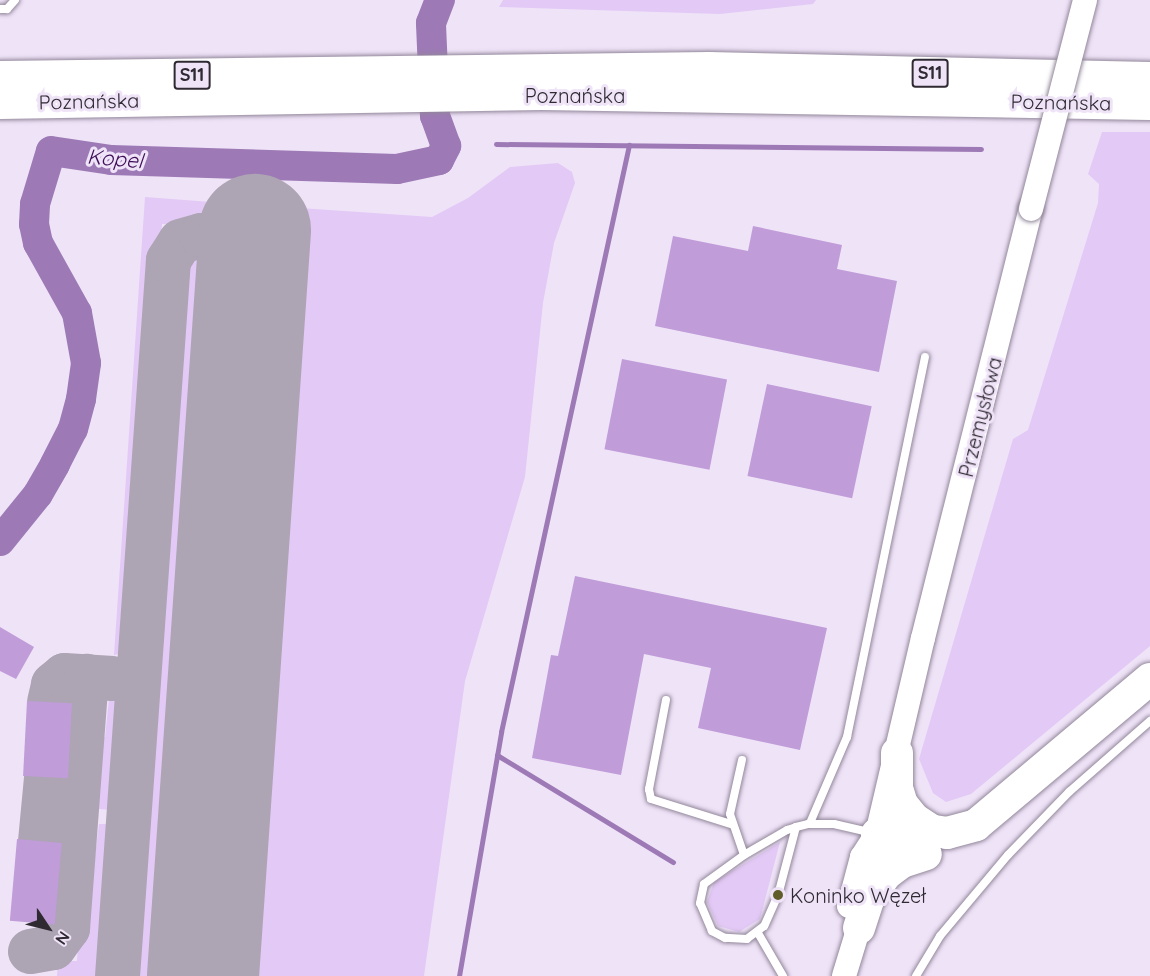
<!DOCTYPE html>
<html>
<head>
<meta charset="utf-8">
<style>
	body { margin:0 }
	#map { position:relative; width:1150px; height:976px; overflow:hidden; background:#efe3f8; font-family:Quicksand,sans-serif }
	div>[style] { position:absolute }
	.green>* { inset:0; background:#e3c9f6 }
	.stream>* { height:5px; margin:-2.5px; padding:0 2.5px; transform-origin:2.5px; border-radius:2.5px; background:#9d7ab5 }
	.river>* { height:30px; margin:-15px; padding:0 15px; transform-origin:15px; border-radius:15px; background:#9d7ab5 }
	.taxiway>* { height:45px; margin:-22.5px; padding:0 22.5px; transform-origin:22.5px; border-radius:22.5px; background:#ada4b4 }
	.runway>* { height:112px; margin:-56px; padding:0 56px; transform-origin:56px; border-radius:56px; background:#ada4b4 }
	.building>* { inset:0; background:#c09cd9; transform-origin:0 0 }
	.roads { filter:drop-shadow(0 0 2px #92879a) drop-shadow(0 0 2px #92879a) }
	.lane>* { height:8px; margin:-4px; padding:0 4px; transform-origin:4px; border-radius:4px; background:#fff }
	.secondary>* { height:24px; margin:-12px; padding:0 12px; transform-origin:12px; border-radius:12px; background:#fff }
	.highway>* { height:32px; margin:-16px; padding:0 16px; transform-origin:16px; border-radius:16px; background:#fff }
	.bridges { filter:drop-shadow(0 0 2px #92879a) drop-shadow(0 0 2px #92879a) }
	.secondary-bridge>* { height:24px; margin:-12px; padding:0 12px; transform-origin:12px; border-radius:12px; background:#fff }
	.dots>* { width:16px; height:16px; translate:-50% -50%; box-sizing:border-box; border:3px solid #efe3f8; border-radius:50% }
	span { translate:-50% -50%; white-space:nowrap; text-align:center; line-height:1.15; -webkit-text-stroke:6px #efe3f8; paint-order:stroke }
	.shield-label span { padding:2px 4px; background:#efe3f8; border:2px solid; border-radius:4px; -webkit-text-stroke-width:0 }
	.shield-label { font-size:18px; color:#2f2a32; font-weight:700 }
	.street-label { font-size:20px; color:#2f2a32 }
	.poi-label { font-size:20px; color:#2f2a32 }
	.left { translate:0 -50%; text-align:left }
	.water-label { font-size:21px; color:#3d0d56; font-style:italic }
	.north { position:absolute; left:18px; top:898px; width:60px; height:60px; -webkit-text-stroke:4px #efe3f8; paint-order:stroke; rotate:125deg; font-size:16px; font-weight:700; line-height:24px; text-align:center; color:#2f2a32 }
	.north::after { content:''; display:block; margin:auto; width:21px; height:27px; background:#2f2a32; clip-path:polygon(50% 0,100% 100%,50% 72%,0 100%) }
</style>
</head>
<body>
<div id="map">
	<div class="green">
		<div style="clip-path:polygon(503px 0,816px 0,813px 4px,720px 14px,499px 7px)"></div>
		<div style="clip-path:polygon(1102px 132px,1150px 132px,1150px 646px,971px 794px,946px 802px,933px 793px,919px 759px,1013px 439px,1028px 430px,1098px 203px,1099px 184px,1088px 174px)"></div>
		<div style="clip-path:polygon(558px 163px,572px 172px,575px 183px,554px 243px,543px 303px,525px 477px,465px 681px,424px 976px,228px 976px,285px 207px,432px 217px,468px 198px,510px 167px)"></div>
		<div style="clip-path:polygon(145px 197px,237px 204px,221px 227px,162px 224px,132px 651px,114px 655px)"></div>
		<div style="clip-path:polygon(198px 245px,220px 247px,232px 260px,180px 976px,128px 976px,179px 263px)"></div>
		<div style="clip-path:polygon(96px 696px,103px 698px,100px 737px,105px 737px,109px 699px,128px 705px,120px 805px,112px 810px,98px 809px,101px 774px,90px 773px)"></div>
		<div style="clip-path:polygon(99px 824px,110px 824px,118px 832px,108px 976px,57px 976px,58px 961px,77px 961px,84px 857px,95px 856px)"></div>
		<div style="clip-path:polygon(780px 842px,760px 919px,739px 932px,718px 926px,707px 902px,714px 882px)"></div>
	</div>
	<div class="stream">
		<div style="left:496px;top:144px;width:485px;rotate:0.6deg"></div>
		<div style="left:497px;top:755px;width:206px;rotate:31.3deg"></div>
		<div style="left:459px;top:976px;width:248px;rotate:-80.2deg"></div>
		<div style="left:501px;top:732px;width:601px;rotate:-77.7deg"></div>
	</div>
	<div class="river">
		<div style="left:0;top:541px;width:60px;rotate:-51deg"></div>
		<div style="left:38px;top:494px;width:34px;rotate:-60deg"></div>
		<div style="left:55px;top:464px;width:39px;rotate:-63deg"></div>
		<div style="left:73px;top:429px;width:31px;rotate:-75deg"></div>
		<div style="left:81px;top:399px;width:36px;rotate:-82deg"></div>
		<div style="left:86px;top:363px;width:51px;rotate:-100.2deg"></div>
		<div style="left:77px;top:313px;width:80px;rotate:-119.1deg"></div>
		<div style="left:38px;top:243px;width:19px;rotate:-102deg"></div>
		<div style="left:34px;top:224px;width:20px;rotate:-87deg"></div>
		<div style="left:35px;top:204px;width:55px;rotate:-73.2deg"></div>
		<div style="left:51px;top:151px;width:61px;rotate:8.5deg"></div>
		<div style="left:111px;top:160px;width:286px;rotate:1.8deg"></div>
		<div style="left:397px;top:169px;width:43px;rotate:-12.1deg"></div>
		<div style="left:439px;top:160px;width:16px;rotate:-63deg"></div>
		<div style="left:446px;top:146px;width:32px;rotate:-110deg"></div>
		<div style="left:435px;top:116px;width:93px;rotate:-92.5deg"></div>
		<div style="left:431px;top:23px;width:25px;rotate:-69deg"></div>
	</div>
	<div class="taxiway">
		<div style="left:49px;top:702px;width:18px;rotate:-77deg"></div>
		<div style="left:53px;top:684px;width:14px;rotate:-39deg"></div>
		<div style="left:64px;top:675px;width:48px;rotate:3.6deg"></div>
		<div style="left:40px;top:841px;width:63px;rotate:-84.6deg"></div>
		<div style="left:30px;top:951px;width:23px;rotate:-10deg"></div>
		<div style="left:53px;top:947px;width:24px;rotate:-54deg"></div>
		<div style="left:67px;top:928px;width:253px;rotate:-85.7deg"></div>
		<div style="left:117px;top:976px;width:718px;rotate:-85.93deg"></div>
		<div style="left:168px;top:260px;width:22px;rotate:-58deg"></div>
		<div style="left:180px;top:241px;width:22px;rotate:-16deg"></div>
		<div style="left:201px;top:235px;width:37px;rotate:5deg"></div>
		<div style="left:238px;top:238px;width:15px;rotate:42deg"></div>
		<div style="left:249px;top:248px;width:17px;rotate:77deg"></div>
	</div>
	<div class="runway">
		<div style="left:203px;top:976px;width:748px;rotate:-86.01deg"></div>
	</div>
	<div class="building">
		<div style="clip-path:polygon(753px 226px,842px 245px,837px 269px,897px 281px,879px 372px,655px 326px,673px 236px,748px 251px)"></div>
		<div style="left:622px;top:359px;width:107px;height:92px;rotate:11deg"></div>
		<div style="left:767px;top:384px;width:107px;height:94px;rotate:12deg"></div>
		<div style="clip-path:polygon(575px 576px,827px 628px,800px 750px,698px 728px,711px 668px,644px 654px,621px 775px,532px 758px,551px 655px,558px 656px)"></div>
		<div style="clip-path:polygon(0 627px,34px 647px,16px 679px,0 671px)"></div>
		<div style="left:27px;top:701px;width:45px;height:75px;rotate:3deg"></div>
		<div style="left:17px;top:839px;width:45px;height:82px;rotate:5deg"></div>
	</div>
	<div class="roads">
		<div class="lane">
			<div style="left:0;top:9px;width:7px"></div>
			<div style="left:7px;top:9px;width:12px;rotate:-48deg"></div>
			<div style="left:666px;top:700px;width:91px;rotate:100.8deg"></div>
			<div style="left:649px;top:789px;width:10px;rotate:79deg"></div>
			<div style="left:651px;top:799px;width:84px;rotate:17.4deg"></div>
			<div style="left:742px;top:760px;width:55px;rotate:102.5deg"></div>
			<div style="left:730px;top:814px;width:43px;rotate:71.1deg"></div>
			<div style="left:810px;top:823px;width:94px;rotate:-66.7deg"></div>
			<div style="left:847px;top:737px;width:388px;rotate:-78.4deg"></div>
			<div style="left:796px;top:827px;width:70px;rotate:104.8deg"></div>
			<div style="left:778px;top:895px;width:34px;rotate:114deg"></div>
			<div style="left:764px;top:926px;width:21px;rotate:143deg"></div>
			<div style="left:747px;top:939px;width:22px;rotate:-177deg"></div>
			<div style="left:725px;top:938px;width:15px;rotate:-152deg"></div>
			<div style="left:712px;top:931px;width:30px;rotate:-113deg"></div>
			<div style="left:700px;top:903px;width:19px;rotate:-78deg"></div>
			<div style="left:704px;top:884px;width:49px;rotate:-35.9deg"></div>
			<div style="left:744px;top:855px;width:50px;rotate:-30.2deg"></div>
			<div style="left:787px;top:830px;width:9px;rotate:-18deg"></div>
			<div style="left:796px;top:827px;width:12px;rotate:-14deg"></div>
			<div style="left:808px;top:824px;width:26px"></div>
			<div style="left:834px;top:824px;width:40px;rotate:13deg"></div>
			<div style="left:758px;top:933px;width:50px;rotate:59.8deg"></div>
			<div style="left:916px;top:976px;width:47px;rotate:-59deg"></div>
			<div style="left:940px;top:936px;width:106px;rotate:-50deg"></div>
			<div style="left:1008px;top:855px;width:88px;rotate:-45.9deg"></div>
			<div style="left:1069px;top:792px;width:108px;rotate:-41.2deg"></div>
		</div>
		<div class="secondary">
			<div style="left:849px;top:906px;width:51px;rotate:-75.1deg"></div>
			<div style="left:862px;top:857px;width:27px;rotate:-57deg"></div>
			<div style="left:844px;top:976px;width:113px;rotate:-73deg"></div>
			<div style="left:877px;top:868px;width:34px;rotate:-90deg"></div>
			<div style="left:877px;top:834px;width:201px;rotate:-76.8deg"></div>
			<div style="left:923px;top:638px;width:442px;rotate:-75.9deg"></div>
		</div>
		<div class="highway">
			<div style="left:0;top:77px;width:709px;rotate:-0.73deg"></div>
			<div style="left:709px;top:68px;width:441px;rotate:1.3deg"></div>
			<div style="left:0;top:103px;width:542px;rotate:-0.95deg"></div>
			<div style="left:542px;top:94px;width:608px;rotate:0.94deg"></div>
			<div style="left:897px;top:753px;width:35px;rotate:90deg"></div>
			<div style="left:897px;top:788px;width:17px;rotate:73deg"></div>
			<div style="left:902px;top:804px;width:19px;rotate:51deg"></div>
			<div style="left:914px;top:819px;width:20px;rotate:33deg"></div>
			<div style="left:921px;top:855px;width:25px;rotate:-171deg"></div>
			<div style="left:896px;top:851px;width:25px;rotate:-138deg"></div>
			<div style="left:877px;top:834px;width:21px;rotate:-25deg"></div>
			<div style="left:896px;top:825px;width:52px;rotate:8.9deg"></div>
			<div style="left:947px;top:833px;width:30px;rotate:-15deg"></div>
			<div style="left:976px;top:825px;width:227px;rotate:-40deg"></div>
			<div style="left:859px;top:928px;width:32px;rotate:-72deg"></div>
			<div style="left:869px;top:898px;width:29px;rotate:-55deg"></div>
			<div style="left:886px;top:874px;width:20px;rotate:-37deg"></div>
			<div style="left:902px;top:862px;width:25px;rotate:-18deg"></div>
		</div>
	</div>
	<div class="bridges">
		<div class="secondary-bridge">
			<div style="left:1031px;top:209px;width:216px;rotate:-75.5deg"></div>
		</div>
	</div>
	<div class="dots">
		<div style="left:778px;top:895px;background:#605d29"></div>
	</div>
	<div class="shield-label">
		<span style="left:930px;top:73px">S11</span>
		<span style="left:192px;top:75px">S11</span>
	</div>
	<div class="street-label">
		<span style="left:575px;top:95px">Poznańska</span>
		<span style="left:89px;top:101px;rotate:-1deg">Poznańska</span>
		<span style="left:1061px;top:102px;rotate:1deg">Poznańska</span>
		<span style="left:980px;top:417px;rotate:-76deg">Przemysłowa</span>
	</div>
	<div class="poi-label">
		<span class="left" style="left:790px;top:895px">Koninko Węzeł</span>
	</div>
	<div class="water-label">
		<span style="left:115px;top:158px;rotate:5deg">Kopel</span>
	</div>
	<div class="north">N</div>
</div>
</body>
</html>
